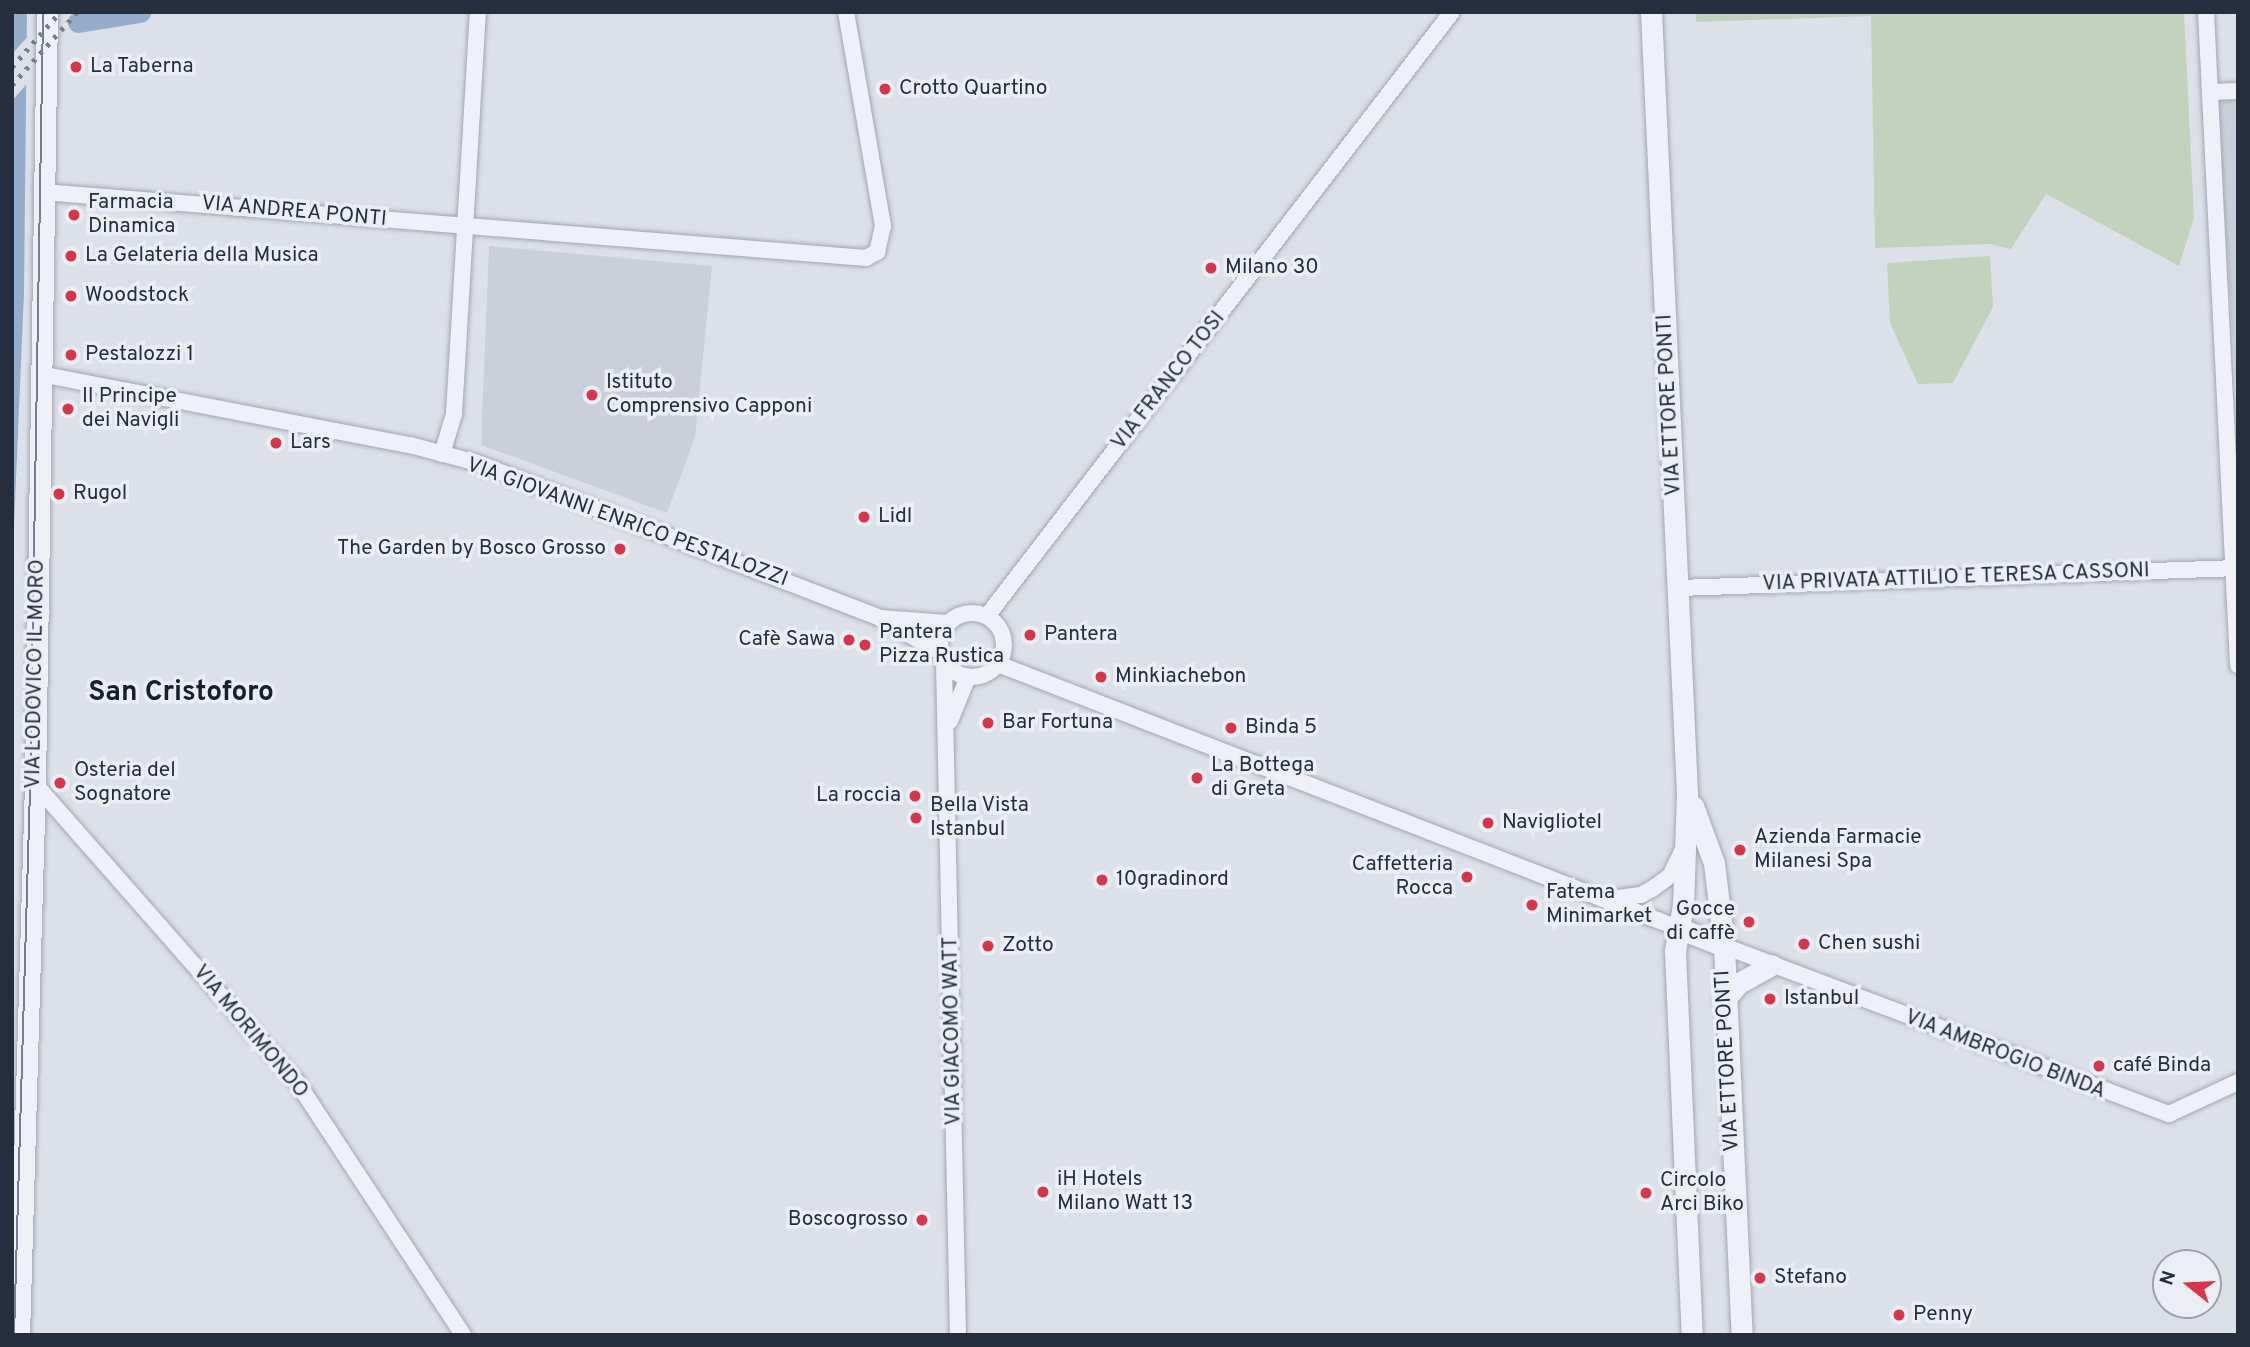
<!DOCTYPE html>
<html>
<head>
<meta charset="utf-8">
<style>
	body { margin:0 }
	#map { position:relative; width:2250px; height:1347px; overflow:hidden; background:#dce0e8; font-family:Overpass,sans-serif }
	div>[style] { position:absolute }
	.built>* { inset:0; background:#cacfda }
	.green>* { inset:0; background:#c2d2bc }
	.water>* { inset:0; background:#93adcb }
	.pier>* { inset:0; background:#dce0e8 }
	.canal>* { height:21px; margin:-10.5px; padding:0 10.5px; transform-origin:10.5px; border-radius:10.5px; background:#93adcb }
	.roads { filter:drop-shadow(0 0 2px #a1a7b2) drop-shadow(0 0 2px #a1a7b2) }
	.minor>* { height:16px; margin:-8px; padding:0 8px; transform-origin:8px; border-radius:8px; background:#eff1f6 }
	.minor>.ring { margin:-8px; padding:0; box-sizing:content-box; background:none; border:16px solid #eff1f6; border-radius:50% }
	.tertiary>* { height:21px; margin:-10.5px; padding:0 10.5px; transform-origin:10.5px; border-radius:10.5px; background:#eff1f6 }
	.tram>* { height:2px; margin:-1px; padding:0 1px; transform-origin:1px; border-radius:1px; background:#747f92 }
	.rail>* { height:5px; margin-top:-2.5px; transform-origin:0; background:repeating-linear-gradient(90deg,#747f92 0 3.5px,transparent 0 10.5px) }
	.dots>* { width:19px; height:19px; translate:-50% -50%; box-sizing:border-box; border:4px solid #ebeff5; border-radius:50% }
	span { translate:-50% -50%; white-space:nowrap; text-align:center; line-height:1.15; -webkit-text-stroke:7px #ebeff5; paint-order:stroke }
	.poi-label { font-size:21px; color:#252e3f }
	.left { translate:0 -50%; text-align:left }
	.right { translate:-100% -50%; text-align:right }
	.street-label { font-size:21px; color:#252e3f }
	.district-label { font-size:28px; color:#171f30; font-weight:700 }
	.frame { position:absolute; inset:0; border:14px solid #252e3f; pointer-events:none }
	.north { position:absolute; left:2152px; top:1249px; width:70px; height:70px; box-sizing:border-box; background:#ebeff5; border:2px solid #9ca2ac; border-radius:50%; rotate:288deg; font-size:19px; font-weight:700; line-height:28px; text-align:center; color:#252e3f }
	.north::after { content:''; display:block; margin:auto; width:24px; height:32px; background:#d9354a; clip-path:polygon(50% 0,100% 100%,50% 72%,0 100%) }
</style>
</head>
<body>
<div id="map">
	<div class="built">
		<div style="clip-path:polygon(2238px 99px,2238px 414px,2217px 100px)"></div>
		<div style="clip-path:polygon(489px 246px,712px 266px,695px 437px,667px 513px,481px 445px)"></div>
	</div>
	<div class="green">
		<div style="clip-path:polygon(1696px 12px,2184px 12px,2194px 218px,2179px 266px,2046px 194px,2011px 249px,1989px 244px,1875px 248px,1871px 16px,1696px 22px)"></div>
		<div style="clip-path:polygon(1990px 256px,1993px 307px,1953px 383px,1918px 384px,1890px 323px,1887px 263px)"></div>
	</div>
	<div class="water">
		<div style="clip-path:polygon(12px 12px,27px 12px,24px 292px,14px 526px,12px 910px)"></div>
	</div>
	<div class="pier">
		<div style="clip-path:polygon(31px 33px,30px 80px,12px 101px,12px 54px)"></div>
	</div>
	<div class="canal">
		<div style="left:78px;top:22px;width:63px;rotate:-9.2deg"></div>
	</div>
	<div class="roads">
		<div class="minor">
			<div style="left:2206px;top:12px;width:654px;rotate:87.19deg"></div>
			<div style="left:2210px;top:92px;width:28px;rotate:-2deg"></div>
			<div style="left:43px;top:192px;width:826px;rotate:4.58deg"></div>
			<div style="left:866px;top:258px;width:13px;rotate:-29deg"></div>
			<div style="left:877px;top:252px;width:27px;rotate:-77deg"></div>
			<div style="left:883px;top:226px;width:217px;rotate:-99.8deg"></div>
			<div style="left:40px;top:374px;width:377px;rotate:10.9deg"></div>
			<div style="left:410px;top:445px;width:69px;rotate:15deg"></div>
			<div style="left:477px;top:463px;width:432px;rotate:21deg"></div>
			<div style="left:880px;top:618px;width:69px;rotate:29.5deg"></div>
			<div style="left:442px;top:454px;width:42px;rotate:-73.3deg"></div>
			<div style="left:454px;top:414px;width:403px;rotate:-86.6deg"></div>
			<div style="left:1679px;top:588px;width:559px;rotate:-2.05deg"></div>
			<div class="ring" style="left:940px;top:613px;width:48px;height:48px"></div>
			<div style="left:987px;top:616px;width:762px;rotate:-52.41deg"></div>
			<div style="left:880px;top:618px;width:68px;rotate:4.2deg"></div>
			<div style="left:944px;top:662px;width:673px;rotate:88.81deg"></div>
			<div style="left:998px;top:664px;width:729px;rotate:21.22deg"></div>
			<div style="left:950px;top:721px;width:48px;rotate:-67.8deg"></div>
			<div style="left:35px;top:784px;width:397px;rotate:48.7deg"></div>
			<div style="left:297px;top:1082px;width:303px;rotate:56.7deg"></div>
			<div style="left:1611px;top:899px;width:30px;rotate:-8deg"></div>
			<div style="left:1641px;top:895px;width:13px;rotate:-29deg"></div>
			<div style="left:1652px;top:889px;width:22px;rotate:-36deg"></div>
			<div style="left:1670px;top:876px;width:28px;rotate:-64deg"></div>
			<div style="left:1724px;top:946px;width:476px;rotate:20.7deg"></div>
			<div style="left:2169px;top:1114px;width:76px;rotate:-24.9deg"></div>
		</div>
		<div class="tertiary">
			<div style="left:1651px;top:12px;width:782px;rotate:87.36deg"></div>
			<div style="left:1687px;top:793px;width:112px;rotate:92deg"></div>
			<div style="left:1683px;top:905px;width:47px;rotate:99.9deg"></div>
			<div style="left:1675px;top:951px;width:384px;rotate:87.5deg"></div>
			<div style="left:1693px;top:806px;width:61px;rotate:69.8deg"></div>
			<div style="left:1714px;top:863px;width:84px;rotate:83.1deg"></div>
			<div style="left:1724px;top:946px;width:389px;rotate:87.4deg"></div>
			<div style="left:1678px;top:928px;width:49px;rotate:21.4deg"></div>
			<div style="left:1724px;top:1000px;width:23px;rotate:-49deg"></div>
			<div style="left:1739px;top:983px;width:37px;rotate:-29deg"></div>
			<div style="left:19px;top:1335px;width:551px;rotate:-88.34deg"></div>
			<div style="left:35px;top:784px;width:772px;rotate:-89.11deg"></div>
		</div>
	</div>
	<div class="tram">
		<div style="left:14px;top:1335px;width:544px;rotate:-88.32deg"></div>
		<div style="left:30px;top:791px;width:779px;rotate:-89.04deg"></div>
	</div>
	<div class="rail">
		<div style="left:12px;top:67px;width:73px;rotate:-48.9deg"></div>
		<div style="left:12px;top:85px;width:98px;rotate:-48.3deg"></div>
	</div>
	<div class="dots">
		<div style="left:76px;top:67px;background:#d9354a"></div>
		<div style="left:885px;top:89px;background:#d9354a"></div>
		<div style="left:74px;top:215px;background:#d9354a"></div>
		<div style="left:71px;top:256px;background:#d9354a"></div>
		<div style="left:1211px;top:268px;background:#d9354a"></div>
		<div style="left:71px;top:296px;background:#d9354a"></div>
		<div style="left:71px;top:355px;background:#d9354a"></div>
		<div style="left:592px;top:395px;background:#d9354a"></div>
		<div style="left:68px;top:409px;background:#d9354a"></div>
		<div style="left:276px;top:443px;background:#d9354a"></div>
		<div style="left:59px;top:494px;background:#d9354a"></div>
		<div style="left:864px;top:517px;background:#d9354a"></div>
		<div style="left:620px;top:549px;background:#d9354a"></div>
		<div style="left:1030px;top:635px;background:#d9354a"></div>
		<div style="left:849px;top:640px;background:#d9354a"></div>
		<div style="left:865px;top:645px;background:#d9354a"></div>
		<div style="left:1101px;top:677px;background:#d9354a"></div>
		<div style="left:988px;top:723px;background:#d9354a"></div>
		<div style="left:1231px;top:728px;background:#d9354a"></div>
		<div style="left:1197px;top:778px;background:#d9354a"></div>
		<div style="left:60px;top:783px;background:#d9354a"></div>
		<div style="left:915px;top:796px;background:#d9354a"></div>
		<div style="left:916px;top:818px;background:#d9354a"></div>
		<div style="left:1488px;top:823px;background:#d9354a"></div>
		<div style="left:1740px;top:850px;background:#d9354a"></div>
		<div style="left:1467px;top:877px;background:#d9354a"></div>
		<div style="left:1102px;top:880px;background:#d9354a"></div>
		<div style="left:1532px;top:905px;background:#d9354a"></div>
		<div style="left:1749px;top:922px;background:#d9354a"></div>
		<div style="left:1804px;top:944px;background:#d9354a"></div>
		<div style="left:988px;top:946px;background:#d9354a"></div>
		<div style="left:1770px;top:999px;background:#d9354a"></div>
		<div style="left:2099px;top:1066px;background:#d9354a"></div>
		<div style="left:1043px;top:1192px;background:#d9354a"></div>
		<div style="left:1646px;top:1193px;background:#d9354a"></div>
		<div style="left:922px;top:1220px;background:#d9354a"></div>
		<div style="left:1760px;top:1278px;background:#d9354a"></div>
		<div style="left:1899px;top:1315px;background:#d9354a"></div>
	</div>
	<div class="poi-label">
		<span class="left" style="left:90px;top:67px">La Taberna</span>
		<span class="left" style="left:899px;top:89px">Crotto Quartino</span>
		<span class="left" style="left:88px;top:215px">Farmacia<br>Dinamica</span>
		<span class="left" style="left:85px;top:256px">La Gelateria della Musica</span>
		<span class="left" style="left:1225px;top:268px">Milano 30</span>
		<span class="left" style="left:85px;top:296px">Woodstock</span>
		<span class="left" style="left:85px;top:355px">Pestalozzi 1</span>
		<span class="left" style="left:606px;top:395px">Istituto<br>Comprensivo Capponi</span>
		<span class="left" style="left:82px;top:409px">II Principe<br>dei Navigli</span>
		<span class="left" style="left:290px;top:443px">Lars</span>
		<span class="left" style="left:73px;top:494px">Rugol</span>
		<span class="left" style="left:878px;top:517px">Lidl</span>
		<span class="right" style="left:606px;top:549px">The Garden by Bosco Grosso</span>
		<span class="left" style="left:879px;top:645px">Pantera<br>Pizza Rustica</span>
		<span class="left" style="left:1044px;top:635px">Pantera</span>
		<span class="right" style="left:835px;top:640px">Cafè Sawa</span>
		<span class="left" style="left:1115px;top:677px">Minkiachebon</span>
		<span class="left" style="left:1002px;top:723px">Bar Fortuna</span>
		<span class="left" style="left:1245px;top:728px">Binda 5</span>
		<span class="left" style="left:1211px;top:778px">La Bottega<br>di Greta</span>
		<span class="left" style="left:74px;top:783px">Osteria del<br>Sognatore</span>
		<span class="right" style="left:901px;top:796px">La roccia</span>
		<span class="left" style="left:930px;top:818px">Bella Vista<br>Istanbul</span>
		<span class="left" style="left:1502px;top:823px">Navigliotel</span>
		<span class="left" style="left:1754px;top:850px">Azienda Farmacie<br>Milanesi Spa</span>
		<span class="right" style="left:1453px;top:877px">Caffetteria<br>Rocca</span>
		<span class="left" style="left:1116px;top:880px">10gradinord</span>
		<span class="left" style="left:1546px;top:905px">Fatema<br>Minimarket</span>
		<span class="right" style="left:1735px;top:922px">Gocce<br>di caffè</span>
		<span class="left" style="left:1818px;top:944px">Chen sushi</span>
		<span class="left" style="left:1002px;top:946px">Zotto</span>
		<span class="left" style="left:1784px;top:999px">Istanbul</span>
		<span class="left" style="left:2113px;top:1066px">café Binda</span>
		<span class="left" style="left:1057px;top:1192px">iH Hotels<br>Milano Watt 13</span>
		<span class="left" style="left:1660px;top:1193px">Circolo<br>Arci Biko</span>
		<span class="right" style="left:908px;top:1220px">Boscogrosso</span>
		<span class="left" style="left:1774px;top:1278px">Stefano</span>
		<span class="left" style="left:1913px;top:1315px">Penny</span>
	</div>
	<div class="street-label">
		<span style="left:294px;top:212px;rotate:5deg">VIA ANDREA PONTI</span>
		<span style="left:1169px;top:381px;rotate:-52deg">VIA FRANCO TOSI</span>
		<span style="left:1670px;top:405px;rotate:-93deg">VIA ETTORE PONTI</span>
		<span style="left:627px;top:523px;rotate:20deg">VIA GIOVANNI ENRICO PESTALOZZI</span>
		<span style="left:1956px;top:578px;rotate:-2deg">VIA PRIVATA ATTILIO E TERESA CASSONI</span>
		<span style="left:36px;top:674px;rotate:-89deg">VIA LODOVICO IL MORO</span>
		<span style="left:953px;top:1031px;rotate:-91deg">VIA GIACOMO WATT</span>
		<span style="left:250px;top:1032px;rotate:50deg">VIA MORIMONDO</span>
		<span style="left:2005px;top:1055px;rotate:21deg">VIA AMBROGIO BINDA</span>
		<span style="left:1728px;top:1061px;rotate:-93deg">VIA ETTORE PONTI</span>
	</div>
	<div class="district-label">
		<span style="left:181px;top:693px">San Cristoforo</span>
	</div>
	<div class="frame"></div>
	<div class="north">N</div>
</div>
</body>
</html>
